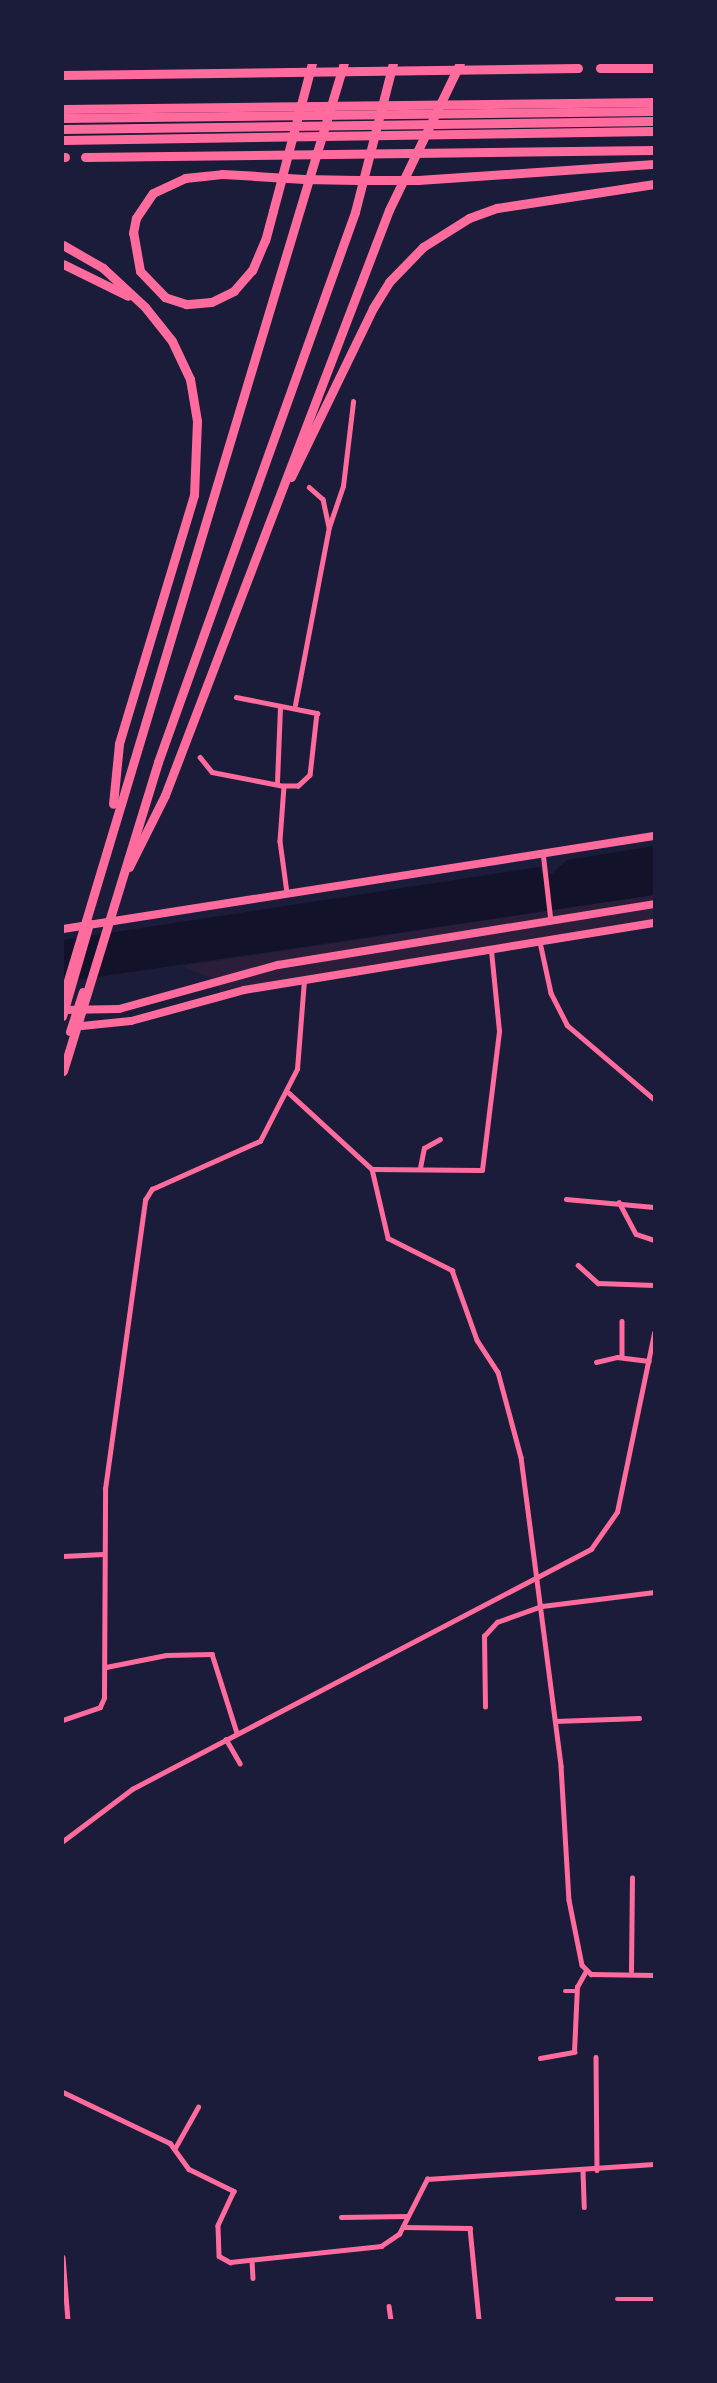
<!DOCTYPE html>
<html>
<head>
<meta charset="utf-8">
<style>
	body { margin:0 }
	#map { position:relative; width:717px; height:2383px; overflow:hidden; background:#1b1b3a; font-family:Georgia,serif }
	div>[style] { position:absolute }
	.green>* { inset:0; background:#2a1e3b }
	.water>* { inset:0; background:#12122b }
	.minor>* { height:4.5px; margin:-2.25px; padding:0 2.25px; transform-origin:2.25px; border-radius:2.25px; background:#ff6b9d }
	.primary>* { height:8px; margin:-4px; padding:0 4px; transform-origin:4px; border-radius:4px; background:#ff6b9d }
	.motorway>* { height:9px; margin:-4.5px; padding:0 4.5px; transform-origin:4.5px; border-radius:4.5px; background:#ff6b9d }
	span { translate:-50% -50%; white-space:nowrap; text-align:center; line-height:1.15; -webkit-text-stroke:6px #1b1b3a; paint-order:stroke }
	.frame { position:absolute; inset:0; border:64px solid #1b1b3a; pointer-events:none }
</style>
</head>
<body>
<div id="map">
	<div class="green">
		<div style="clip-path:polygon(654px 895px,654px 923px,221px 995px,217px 981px,182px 966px)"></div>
	</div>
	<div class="water">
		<div style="clip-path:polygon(654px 846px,654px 895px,63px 982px,63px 940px,540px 867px,542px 875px,552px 874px,567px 860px)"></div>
	</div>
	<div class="minor">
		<div style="left:309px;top:487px;width:18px;rotate:41deg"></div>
		<div style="left:323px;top:499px;width:29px;rotate:78deg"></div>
		<div style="left:236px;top:697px;width:83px;rotate:11.2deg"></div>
		<div style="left:317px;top:713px;width:62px;rotate:96.4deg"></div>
		<div style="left:310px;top:775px;width:16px;rotate:137deg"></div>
		<div style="left:298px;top:786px;width:14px;rotate:180deg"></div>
		<div style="left:295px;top:705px;width:181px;rotate:-79.2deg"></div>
		<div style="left:329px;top:527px;width:43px;rotate:-71.1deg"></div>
		<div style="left:343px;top:486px;width:85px;rotate:-83.2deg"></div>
		<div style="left:200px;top:757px;width:19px;rotate:51deg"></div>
		<div style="left:212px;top:772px;width:73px;rotate:11deg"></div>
		<div style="left:284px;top:786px;width:55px;rotate:94.2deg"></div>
		<div style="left:280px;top:841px;width:52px;rotate:82.3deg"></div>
		<div style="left:277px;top:782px;width:74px;rotate:-87.7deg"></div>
		<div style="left:543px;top:852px;width:69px;rotate:83.4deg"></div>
		<div style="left:540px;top:942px;width:52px;rotate:77.8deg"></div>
		<div style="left:551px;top:993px;width:36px;rotate:63deg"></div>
		<div style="left:567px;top:1025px;width:114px;rotate:40.4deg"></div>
		<div style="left:289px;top:1093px;width:113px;rotate:42.5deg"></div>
		<div style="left:372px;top:1169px;width:71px;rotate:76.9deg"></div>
		<div style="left:388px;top:1238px;width:72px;rotate:26.6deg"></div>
		<div style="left:452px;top:1270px;width:74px;rotate:70.3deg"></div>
		<div style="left:477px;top:1340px;width:38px;rotate:57deg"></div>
		<div style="left:498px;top:1372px;width:88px;rotate:74.9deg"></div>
		<div style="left:521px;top:1457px;width:312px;rotate:82.6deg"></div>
		<div style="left:561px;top:1766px;width:134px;rotate:86.6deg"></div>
		<div style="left:569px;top:1900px;width:66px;rotate:78.7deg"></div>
		<div style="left:582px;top:1965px;width:13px;rotate:45deg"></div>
		<div style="left:591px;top:1974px;width:63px;rotate:0.9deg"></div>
		<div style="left:420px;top:1168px;width:20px;rotate:-79deg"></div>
		<div style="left:424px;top:1148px;width:18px;rotate:-29deg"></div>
		<div style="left:372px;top:1169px;width:110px;rotate:0.5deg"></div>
		<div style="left:482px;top:1170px;width:140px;rotate:-83deg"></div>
		<div style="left:499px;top:1031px;width:80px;rotate:-95.7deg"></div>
		<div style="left:566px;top:1199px;width:88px;rotate:5.2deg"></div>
		<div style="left:619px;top:1202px;width:36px;rotate:62deg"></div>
		<div style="left:636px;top:1234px;width:19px;rotate:18deg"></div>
		<div style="left:578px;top:1265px;width:27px;rotate:42deg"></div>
		<div style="left:598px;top:1283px;width:56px;rotate:2deg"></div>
		<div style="left:622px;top:1321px;width:36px;rotate:90deg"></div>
		<div style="left:596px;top:1362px;width:22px;rotate:-13deg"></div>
		<div style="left:617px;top:1357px;width:32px;rotate:7deg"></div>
		<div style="left:63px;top:1556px;width:40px;rotate:-2.9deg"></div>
		<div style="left:106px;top:1667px;width:61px;rotate:-11.3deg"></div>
		<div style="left:166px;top:1655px;width:46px;rotate:-1.2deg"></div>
		<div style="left:212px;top:1654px;width:83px;rotate:72.4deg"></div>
		<div style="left:485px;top:1707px;width:71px;rotate:-90.8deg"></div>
		<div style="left:484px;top:1636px;width:19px;rotate:-47deg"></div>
		<div style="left:497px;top:1622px;width:48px;rotate:-19.6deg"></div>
		<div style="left:542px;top:1606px;width:113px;rotate:-7.1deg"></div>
		<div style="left:63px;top:1720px;width:39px;rotate:-19deg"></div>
		<div style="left:100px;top:1707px;width:10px;rotate:-66deg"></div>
		<div style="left:104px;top:1698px;width:209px;rotate:-89.7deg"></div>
		<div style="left:105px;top:1489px;width:292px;rotate:-82.1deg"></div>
		<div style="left:145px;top:1200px;width:13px;rotate:-58deg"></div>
		<div style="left:152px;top:1189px;width:118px;rotate:-24deg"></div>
		<div style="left:260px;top:1141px;width:81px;rotate:-62.8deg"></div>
		<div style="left:297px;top:1069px;width:88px;rotate:-85.5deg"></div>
		<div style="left:555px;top:1721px;width:84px;rotate:-2deg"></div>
		<div style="left:226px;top:1739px;width:28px;rotate:60deg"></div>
		<div style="left:63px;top:1841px;width:86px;rotate:-37deg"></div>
		<div style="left:132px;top:1789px;width:518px;rotate:-27.6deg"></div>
		<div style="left:591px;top:1549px;width:45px;rotate:-54.9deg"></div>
		<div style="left:617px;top:1512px;width:183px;rotate:-78.3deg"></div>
		<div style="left:631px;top:1971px;width:93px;rotate:-89.4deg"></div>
		<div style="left:565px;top:1991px;width:12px"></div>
		<div style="left:596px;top:2057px;width:113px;rotate:89.5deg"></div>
		<div style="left:540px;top:2058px;width:35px;rotate:-10deg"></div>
		<div style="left:574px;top:2052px;width:65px;rotate:-87.4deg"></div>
		<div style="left:577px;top:1987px;width:18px;rotate:-61deg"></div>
		<div style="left:63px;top:2092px;width:119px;rotate:25.5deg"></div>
		<div style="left:170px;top:2143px;width:32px;rotate:54deg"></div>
		<div style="left:189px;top:2169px;width:50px;rotate:26.1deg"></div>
		<div style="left:234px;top:2191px;width:38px;rotate:115deg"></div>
		<div style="left:218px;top:2226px;width:30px;rotate:88deg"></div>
		<div style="left:219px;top:2256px;width:13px;rotate:29deg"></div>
		<div style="left:230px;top:2262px;width:152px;rotate:-6deg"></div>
		<div style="left:381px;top:2246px;width:22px;rotate:-34deg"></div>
		<div style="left:399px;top:2234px;width:62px;rotate:-63deg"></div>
		<div style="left:427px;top:2179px;width:227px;rotate:-3.8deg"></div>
		<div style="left:175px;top:2148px;width:47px;rotate:-60.7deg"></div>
		<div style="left:583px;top:2171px;width:36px;rotate:88deg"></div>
		<div style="left:341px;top:2217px;width:66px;rotate:-0.9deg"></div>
		<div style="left:403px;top:2227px;width:67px;rotate:0.9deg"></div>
		<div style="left:470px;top:2228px;width:92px;rotate:84.4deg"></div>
		<div style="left:63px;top:2257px;width:63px;rotate:85.5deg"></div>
		<div style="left:252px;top:2260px;width:18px;rotate:87deg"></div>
		<div style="left:617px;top:2299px;width:37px"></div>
		<div style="left:389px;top:2306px;width:14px;rotate:82deg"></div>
	</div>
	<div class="primary">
		<div style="left:63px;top:929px;width:598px;rotate:-8.94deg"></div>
		<div style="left:63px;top:1010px;width:56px;rotate:-1deg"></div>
		<div style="left:119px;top:1009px;width:165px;rotate:-15.5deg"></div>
		<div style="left:278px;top:965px;width:381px;rotate:-9.2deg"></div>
		<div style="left:63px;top:1017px;width:97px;rotate:-73.8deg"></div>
		<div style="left:72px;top:1027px;width:59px;rotate:-5.8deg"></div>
		<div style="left:131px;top:1021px;width:117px;rotate:-15.3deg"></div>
		<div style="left:244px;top:990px;width:415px;rotate:-9.3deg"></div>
		<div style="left:70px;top:1032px;width:42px;rotate:-72deg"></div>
	</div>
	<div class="motorway">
		<div style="left:312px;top:63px;width:94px;rotate:104.8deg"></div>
		<div style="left:288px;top:154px;width:28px;rotate:105deg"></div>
		<div style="left:281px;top:181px;width:31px;rotate:105deg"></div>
		<div style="left:273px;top:211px;width:30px;rotate:105deg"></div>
		<div style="left:265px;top:240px;width:33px;rotate:113deg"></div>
		<div style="left:252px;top:270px;width:28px;rotate:131deg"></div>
		<div style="left:234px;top:291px;width:25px;rotate:154deg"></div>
		<div style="left:211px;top:302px;width:25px;rotate:175deg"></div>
		<div style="left:186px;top:304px;width:22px;rotate:-162deg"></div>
		<div style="left:165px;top:297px;width:36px;rotate:-134deg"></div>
		<div style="left:140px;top:271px;width:39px;rotate:-100deg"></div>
		<div style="left:133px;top:233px;width:15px;rotate:-79deg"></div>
		<div style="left:136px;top:218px;width:30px;rotate:-56deg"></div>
		<div style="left:153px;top:193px;width:35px;rotate:-25deg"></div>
		<div style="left:185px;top:178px;width:37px;rotate:-6deg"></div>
		<div style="left:222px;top:174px;width:33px;rotate:3deg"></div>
		<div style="left:255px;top:176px;width:49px;rotate:3.5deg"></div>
		<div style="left:304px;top:179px;width:53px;rotate:1.1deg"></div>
		<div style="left:357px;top:180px;width:61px"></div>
		<div style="left:418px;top:180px;width:237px;rotate:-3.9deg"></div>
		<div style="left:600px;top:68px;width:54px"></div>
		<div style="left:63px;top:75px;width:515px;rotate:-0.78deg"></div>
		<div style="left:63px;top:109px;width:591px;rotate:-0.68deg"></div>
		<div style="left:63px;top:118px;width:591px;rotate:-0.68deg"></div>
		<div style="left:63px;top:129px;width:591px;rotate:-0.78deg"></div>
		<div style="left:63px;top:140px;width:591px;rotate:-0.87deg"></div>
		<div style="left:63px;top:157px;width:2px"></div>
		<div style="left:85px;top:157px;width:569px;rotate:-0.7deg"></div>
		<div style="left:63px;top:245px;width:46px;rotate:29.9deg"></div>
		<div style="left:103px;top:268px;width:57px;rotate:42.9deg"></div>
		<div style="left:145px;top:307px;width:43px;rotate:51.5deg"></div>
		<div style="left:172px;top:341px;width:42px;rotate:64.7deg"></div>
		<div style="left:190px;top:379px;width:43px;rotate:80.5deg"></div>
		<div style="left:197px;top:421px;width:74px;rotate:92.3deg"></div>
		<div style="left:194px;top:495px;width:260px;rotate:106.8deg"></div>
		<div style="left:119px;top:744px;width:60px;rotate:95.7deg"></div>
		<div style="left:63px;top:264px;width:72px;rotate:26.2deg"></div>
		<div style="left:291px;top:477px;width:188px;rotate:-64.1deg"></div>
		<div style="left:373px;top:308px;width:31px;rotate:-58deg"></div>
		<div style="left:389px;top:282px;width:49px;rotate:-45.8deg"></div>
		<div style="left:423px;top:247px;width:54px;rotate:-32.2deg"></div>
		<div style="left:469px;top:218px;width:30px;rotate:-20deg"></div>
		<div style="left:497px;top:208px;width:159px;rotate:-8.7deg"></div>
		<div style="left:129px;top:867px;width:80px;rotate:-63.4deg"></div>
		<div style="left:165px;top:795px;width:626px;rotate:-69.05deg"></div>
		<div style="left:389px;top:210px;width:163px;rotate:-64.2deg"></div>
		<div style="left:63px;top:997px;width:975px;rotate:-73.26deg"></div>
		<div style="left:63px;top:1071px;width:323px;rotate:-72.9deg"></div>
		<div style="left:158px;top:762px;width:584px;rotate:-70.29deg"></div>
		<div style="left:355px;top:212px;width:154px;rotate:-75.7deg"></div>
	</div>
	<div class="frame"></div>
</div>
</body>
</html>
